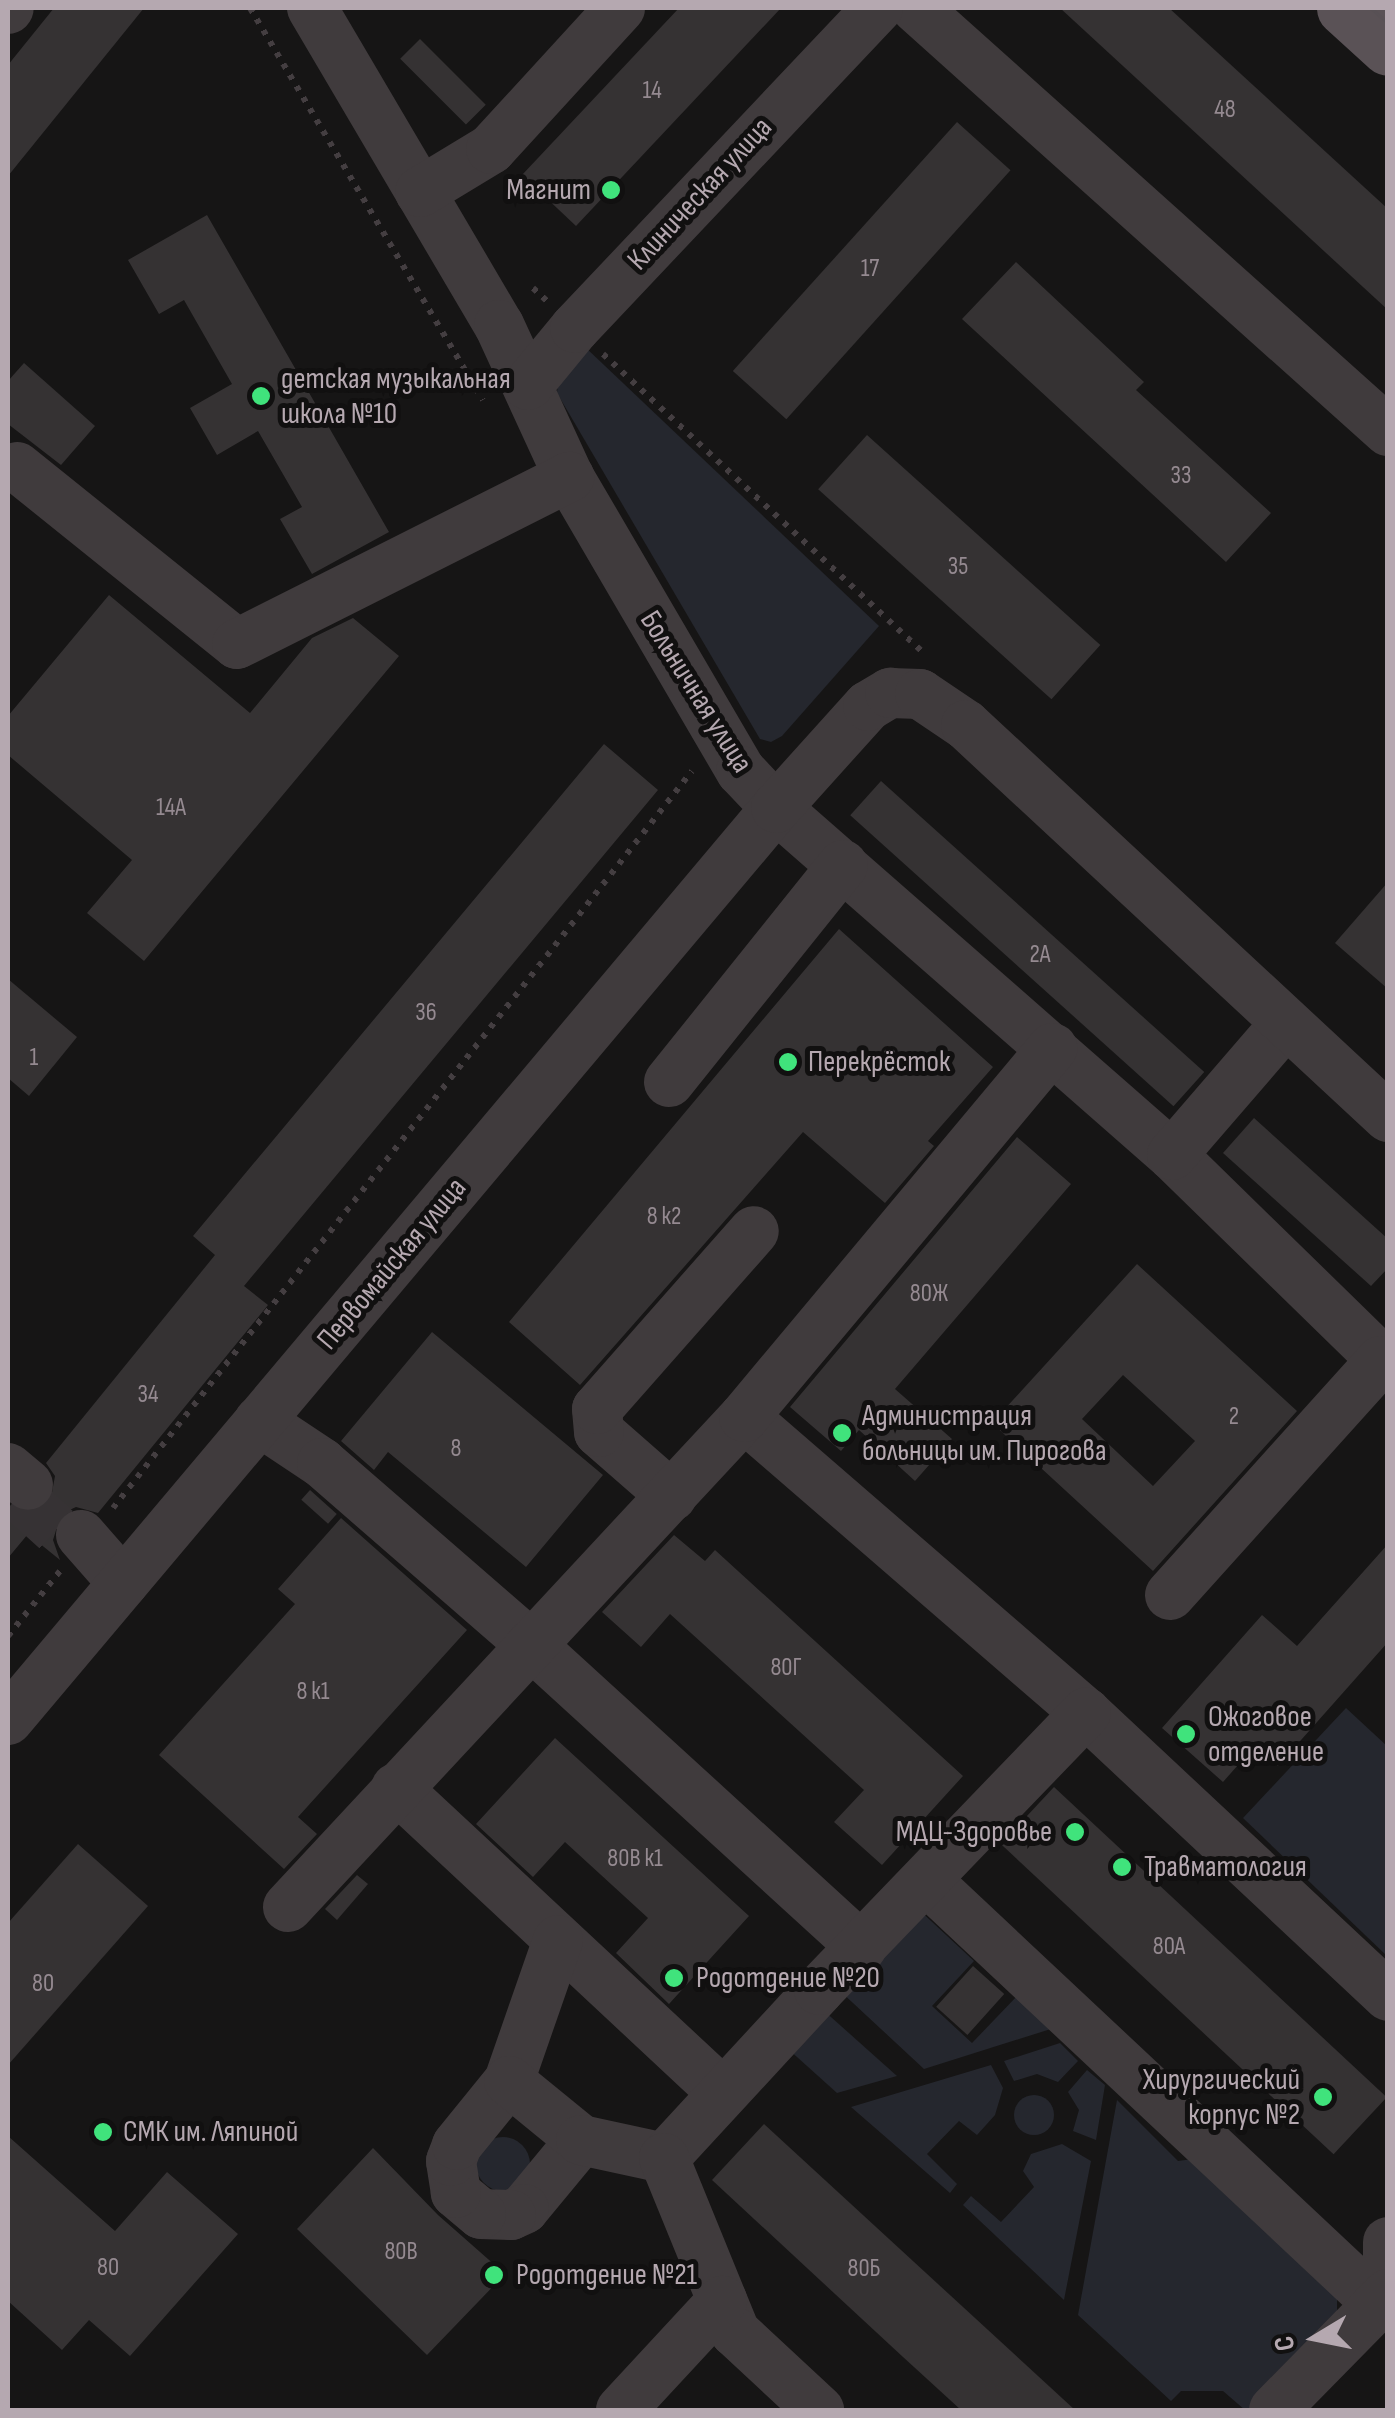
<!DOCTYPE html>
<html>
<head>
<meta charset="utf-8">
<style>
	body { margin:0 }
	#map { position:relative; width:1395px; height:2418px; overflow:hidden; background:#161515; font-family:"Sofia Sans Condensed",sans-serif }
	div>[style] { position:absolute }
	.green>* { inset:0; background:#25272e }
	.round { border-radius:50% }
	.building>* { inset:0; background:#353233; transform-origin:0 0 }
	.minor-tunnel>* { height:50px; margin-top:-25px; transform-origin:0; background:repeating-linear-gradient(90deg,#363234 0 50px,transparent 0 75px) }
	.path>* { height:6px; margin-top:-3px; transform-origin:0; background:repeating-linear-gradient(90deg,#443e41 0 5px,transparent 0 13px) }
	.minor>* { height:50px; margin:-25px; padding:0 25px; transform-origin:25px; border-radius:25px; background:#403b3d }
	.major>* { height:55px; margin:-27.5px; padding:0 27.5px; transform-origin:27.5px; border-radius:27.5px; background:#5a5256 }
	.tram>* { height:2.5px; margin:-1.25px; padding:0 1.25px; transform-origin:1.25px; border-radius:1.25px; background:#585155 }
	.dots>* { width:28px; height:28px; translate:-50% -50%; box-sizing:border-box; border:5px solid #111010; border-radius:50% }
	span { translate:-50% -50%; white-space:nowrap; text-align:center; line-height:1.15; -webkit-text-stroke:10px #111010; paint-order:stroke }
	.number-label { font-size:25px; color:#958a91 }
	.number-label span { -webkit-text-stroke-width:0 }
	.poi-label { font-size:30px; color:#b5a8b0 }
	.right { translate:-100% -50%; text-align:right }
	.left { translate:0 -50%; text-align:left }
	.street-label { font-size:30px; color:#b5a8b0 }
	.frame { position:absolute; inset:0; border:10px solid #b5a8b0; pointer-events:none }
	.north { position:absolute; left:1265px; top:2288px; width:100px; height:100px; -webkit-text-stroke:8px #111010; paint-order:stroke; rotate:260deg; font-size:28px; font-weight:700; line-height:40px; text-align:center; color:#b5a8b0 }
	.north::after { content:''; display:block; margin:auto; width:35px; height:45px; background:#b5a8b0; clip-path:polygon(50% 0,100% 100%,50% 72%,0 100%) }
</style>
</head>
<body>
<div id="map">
	<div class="green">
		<div style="clip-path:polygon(584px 346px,879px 626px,782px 736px,771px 742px,760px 739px,557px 393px,558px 381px)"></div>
		<div style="clip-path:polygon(1346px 1708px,1387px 1746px,1387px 1956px,1243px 1818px)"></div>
		<div style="clip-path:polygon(916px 1907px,974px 1961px,932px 2006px,972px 2043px,1018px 1995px,1054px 2028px,924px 2069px,839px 1990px)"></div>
		<div style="clip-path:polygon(822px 2009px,897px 2076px,837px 2093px,787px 2048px)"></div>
		<div style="clip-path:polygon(1060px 2043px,1078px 2061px,1058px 2082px,1037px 2074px,1014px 2081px,1004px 2061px)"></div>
		<div style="clip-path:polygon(991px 2065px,1003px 2088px,995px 2115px,977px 2135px,959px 2121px,927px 2154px,957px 2184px,950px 2193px,851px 2107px)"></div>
		<div style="clip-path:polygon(1087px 2070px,1105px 2085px,1096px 2140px,1073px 2131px,1079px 2110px,1068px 2092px)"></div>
		<div class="round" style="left:1014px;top:2095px;width:40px;height:40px"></div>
		<div style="clip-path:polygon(1117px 2100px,1178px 2161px,1200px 2158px,1337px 2290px,1337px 2318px,1254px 2410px,1245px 2410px,1223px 2391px,1181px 2391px,1171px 2401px,1078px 2315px)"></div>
		<div class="round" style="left:476px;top:2137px;width:54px;height:54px"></div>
		<div style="clip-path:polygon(1062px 2144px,1091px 2161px,1064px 2300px,963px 2205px,971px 2196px,1001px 2222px,1034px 2187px,1023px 2171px,1031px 2154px)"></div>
	</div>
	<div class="building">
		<div style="clip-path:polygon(54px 8px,144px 8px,8px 176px,8px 65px)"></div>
		<div style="clip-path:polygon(679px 8px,781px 8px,576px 226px,522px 175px)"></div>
		<div style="clip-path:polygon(1060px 8px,1169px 8px,1388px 209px,1388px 310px)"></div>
		<div style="left:420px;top:39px;width:93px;height:28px;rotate:45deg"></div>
		<div style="left:957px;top:122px;width:72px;height:335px;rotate:42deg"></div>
		<div style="clip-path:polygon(207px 215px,389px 532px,312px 574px,280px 519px,302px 507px,258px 431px,217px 455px,190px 408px,232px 384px,184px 300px,159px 314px,128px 260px)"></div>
		<div style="clip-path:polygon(1016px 262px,1144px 382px,1136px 390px,1271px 513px,1226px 562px,962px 319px)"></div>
		<div style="clip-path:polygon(24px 363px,95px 426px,61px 465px,8px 424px,8px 381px)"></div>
		<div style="left:867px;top:435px;width:314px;height:73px;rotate:42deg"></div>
		<div style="clip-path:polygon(109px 595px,250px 713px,312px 638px,353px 618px,399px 656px,144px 961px,87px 913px,132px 860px,8px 755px,8px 716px)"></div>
		<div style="clip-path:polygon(604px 744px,658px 790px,244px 1286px,268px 1305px,98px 1513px,76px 1507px,61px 1514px,53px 1540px,60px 1560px,28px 1534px,8px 1558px,8px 1510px,37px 1512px,50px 1503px,55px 1476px,46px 1463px,215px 1255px,193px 1236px)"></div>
		<div style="left:881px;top:781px;width:435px;height:46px;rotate:42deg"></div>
		<div style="clip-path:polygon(1388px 882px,1388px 989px,1335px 943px)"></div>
		<div style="clip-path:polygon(839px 929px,993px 1067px,928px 1141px,934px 1146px,885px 1203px,803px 1132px,580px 1385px,509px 1322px)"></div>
		<div style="clip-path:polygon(8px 979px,77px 1037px,29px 1096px,8px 1078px)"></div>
		<div style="clip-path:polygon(1254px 1118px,1388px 1239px,1388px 1268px,1371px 1286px,1223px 1153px)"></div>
		<div style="clip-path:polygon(1017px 1137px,1071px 1184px,895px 1389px,952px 1439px,915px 1481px,859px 1430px,841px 1451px,790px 1407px)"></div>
		<div style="clip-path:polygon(evenodd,1137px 1264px,1297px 1411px,1153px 1571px,992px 1423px,1137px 1264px,1123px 1375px,1195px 1441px,1153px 1486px,1082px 1419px,1123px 1375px)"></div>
		<div style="clip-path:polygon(432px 1332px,603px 1475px,526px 1567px,388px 1452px,374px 1470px,341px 1441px)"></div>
		<div style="left:310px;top:1490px;width:36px;height:13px;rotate:42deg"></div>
		<div style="clip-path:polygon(341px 1518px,467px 1630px,298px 1817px,317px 1834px,284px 1869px,159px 1755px,295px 1604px,278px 1589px)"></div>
		<div style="clip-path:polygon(674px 1535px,705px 1561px,715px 1550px,963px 1776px,882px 1865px,834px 1822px,864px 1790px,670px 1614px,641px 1647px,602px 1612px)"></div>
		<div style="clip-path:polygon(1388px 1544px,1388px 1642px,1278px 1766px,1254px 1747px,1223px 1782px,1162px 1728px,1262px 1615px,1297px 1646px)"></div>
		<div style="clip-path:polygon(555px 1738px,749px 1916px,669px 2004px,616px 1953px,648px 1918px,565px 1842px,533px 1877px,476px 1824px)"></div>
		<div style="left:1054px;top:1787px;width:455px;height:78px;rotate:43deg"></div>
		<div style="clip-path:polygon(78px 1844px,148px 1906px,8px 2065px,8px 1923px)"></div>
		<div style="clip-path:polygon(357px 1875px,368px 1884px,337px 1920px,325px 1909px)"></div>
		<div style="left:973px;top:1966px;width:42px;height:55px;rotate:42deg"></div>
		<div style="clip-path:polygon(764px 2124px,1075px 2410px,961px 2410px,903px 2357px,712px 2180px)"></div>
		<div style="clip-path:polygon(8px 2136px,115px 2231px,167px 2172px,238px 2234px,130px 2356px,89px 2320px,62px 2350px,8px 2301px)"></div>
		<div style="clip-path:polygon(373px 2148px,438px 2215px,505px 2274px,427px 2355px,297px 2229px)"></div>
	</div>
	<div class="minor-tunnel">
		<div style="left:19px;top:1496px;width:73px;rotate:42.2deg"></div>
	</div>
	<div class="path">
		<div style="left:250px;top:8px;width:456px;rotate:59.3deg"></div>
		<div style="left:533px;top:288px;width:19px;rotate:43deg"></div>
		<div style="left:603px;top:354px;width:437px;rotate:43deg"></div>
		<div style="left:113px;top:1508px;width:937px;rotate:-51.85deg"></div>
		<div style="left:8px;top:1636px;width:83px;rotate:-51.3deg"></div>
	</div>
	<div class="minor">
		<div style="left:312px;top:8px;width:368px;rotate:59.5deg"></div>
		<div style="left:499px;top:325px;width:167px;rotate:65.3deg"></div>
		<div style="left:569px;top:477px;width:341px;rotate:59.7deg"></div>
		<div style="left:741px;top:771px;width:51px;rotate:46.6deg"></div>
		<div style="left:776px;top:808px;width:527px;rotate:41.23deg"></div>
		<div style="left:1172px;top:1155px;width:302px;rotate:44.3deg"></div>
		<div style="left:916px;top:8px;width:634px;rotate:41.87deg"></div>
		<div style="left:8px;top:9px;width:1px;rotate:-45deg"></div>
		<div style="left:420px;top:192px;width:83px;rotate:-31.2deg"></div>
		<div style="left:491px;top:149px;width:191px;rotate:-47.5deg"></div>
		<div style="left:528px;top:385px;width:74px;rotate:-50.5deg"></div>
		<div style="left:575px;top:328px;width:441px;rotate:-46.6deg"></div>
		<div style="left:17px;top:467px;width:282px;rotate:38.8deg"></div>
		<div style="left:237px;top:644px;width:372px;rotate:-26.7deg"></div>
		<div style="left:669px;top:1082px;width:278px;rotate:-51.3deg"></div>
		<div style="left:1172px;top:1155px;width:174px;rotate:-49.2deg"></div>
		<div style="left:744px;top:1417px;width:452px;rotate:40.9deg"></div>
		<div style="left:1086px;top:1713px;width:414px;rotate:43.1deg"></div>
		<div style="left:259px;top:1421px;width:76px;rotate:33.7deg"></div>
		<div style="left:322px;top:1463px;width:277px;rotate:41deg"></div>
		<div style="left:531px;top:1645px;width:448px;rotate:42.4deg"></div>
		<div style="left:8px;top:1468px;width:26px;rotate:40deg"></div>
		<div style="left:672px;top:1496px;width:97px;rotate:-138.8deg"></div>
		<div style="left:599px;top:1432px;width:23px;rotate:-95deg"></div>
		<div style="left:597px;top:1409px;width:237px;rotate:-48.6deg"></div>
		<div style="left:81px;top:1535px;width:64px;rotate:48.8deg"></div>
		<div style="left:1170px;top:1595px;width:315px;rotate:-48deg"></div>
		<div style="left:8px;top:1720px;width:1192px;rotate:-49.9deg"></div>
		<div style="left:776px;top:808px;width:137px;rotate:-48deg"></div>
		<div style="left:868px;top:706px;width:26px;rotate:-31deg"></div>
		<div style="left:890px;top:693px;width:30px;rotate:2deg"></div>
		<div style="left:920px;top:694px;width:55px;rotate:34deg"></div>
		<div style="left:966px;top:725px;width:576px;rotate:42.89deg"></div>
		<div style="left:396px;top:1788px;width:447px;rotate:43deg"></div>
		<div style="left:926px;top:1880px;width:620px;rotate:43.17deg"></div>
		<div style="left:288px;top:1907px;width:669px;rotate:-47.06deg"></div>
		<div style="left:744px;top:1417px;width:481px;rotate:-50.1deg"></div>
		<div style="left:509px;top:2081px;width:149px;rotate:-70.8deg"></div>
		<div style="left:581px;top:2140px;width:89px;rotate:129.6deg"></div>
		<div style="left:524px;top:2209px;width:14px;rotate:155deg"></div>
		<div style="left:511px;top:2215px;width:30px;rotate:-178deg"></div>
		<div style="left:481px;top:2214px;width:33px;rotate:-140deg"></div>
		<div style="left:456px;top:2193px;width:32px;rotate:-99deg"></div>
		<div style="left:451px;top:2161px;width:17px;rotate:-69deg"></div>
		<div style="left:457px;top:2145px;width:82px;rotate:-50.9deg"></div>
		<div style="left:509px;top:2081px;width:93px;rotate:39.3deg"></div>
		<div style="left:581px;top:2140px;width:85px;rotate:12.2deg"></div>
		<div style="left:664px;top:2158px;width:229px;rotate:-47.3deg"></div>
		<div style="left:819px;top:1990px;width:385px;rotate:-46.1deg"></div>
		<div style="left:664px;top:2158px;width:188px;rotate:67.8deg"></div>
		<div style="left:735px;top:2332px;width:115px;rotate:42.9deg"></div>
		<div style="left:1388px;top:2242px;width:46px;rotate:90deg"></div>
		<div style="left:621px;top:2410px;width:149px;rotate:-47.2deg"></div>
		<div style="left:1274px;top:2410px;width:163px;rotate:-45.5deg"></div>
	</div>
	<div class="major">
		<div style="left:1344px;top:8px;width:59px;rotate:42.3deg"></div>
	</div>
	<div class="tram">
		<div style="left:1371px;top:8px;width:23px;rotate:41deg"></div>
	</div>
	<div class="dots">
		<div style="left:611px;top:190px;background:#40e37c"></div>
		<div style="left:261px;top:396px;background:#40e37c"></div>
		<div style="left:788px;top:1062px;background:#40e37c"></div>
		<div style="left:842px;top:1433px;background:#40e37c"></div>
		<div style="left:1186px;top:1734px;background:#40e37c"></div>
		<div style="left:1075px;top:1832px;background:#40e37c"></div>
		<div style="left:1122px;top:1867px;background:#40e37c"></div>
		<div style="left:674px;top:1978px;background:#40e37c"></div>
		<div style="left:1323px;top:2097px;background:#40e37c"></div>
		<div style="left:103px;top:2132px;background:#40e37c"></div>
		<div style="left:494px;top:2275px;background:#40e37c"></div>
	</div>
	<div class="number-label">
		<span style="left:652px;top:91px">14</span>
		<span style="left:1225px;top:110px">48</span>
		<span style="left:870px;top:269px">17</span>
		<span style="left:1181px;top:476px">33</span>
		<span style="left:958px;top:567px">35</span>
		<span style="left:171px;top:808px">14А</span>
		<span style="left:1040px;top:955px">2А</span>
		<span style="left:426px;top:1013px">36</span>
		<span style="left:34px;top:1058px">1</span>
		<span style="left:664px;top:1217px">8 к2</span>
		<span style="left:929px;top:1294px">80Ж</span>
		<span style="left:148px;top:1395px">34</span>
		<span style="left:1234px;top:1417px">2</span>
		<span style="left:456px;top:1449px">8</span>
		<span style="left:786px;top:1668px">80Г</span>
		<span style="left:313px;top:1692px">8 к1</span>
		<span style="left:635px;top:1859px">80В к1</span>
		<span style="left:1169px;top:1947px">80А</span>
		<span style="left:43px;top:1984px">80</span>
		<span style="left:401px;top:2252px">80В</span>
		<span style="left:108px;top:2268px">80</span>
		<span style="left:864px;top:2269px">80Б</span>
	</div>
	<div class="poi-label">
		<span class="right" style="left:591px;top:190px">Магнит</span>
		<span class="left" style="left:281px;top:396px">детская музыкальная<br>школа №10</span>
		<span class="left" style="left:808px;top:1062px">Перекрёсток</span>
		<span class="left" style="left:862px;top:1433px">Администрация<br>больницы им. Пирогова</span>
		<span class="left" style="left:1208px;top:1734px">Ожоговое<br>отделение</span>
		<span class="right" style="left:1052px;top:1832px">МДЦ-Здоровье</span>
		<span class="left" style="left:1144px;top:1867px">Травматология</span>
		<span class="left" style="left:696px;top:1978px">Родотдение №20</span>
		<span class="right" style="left:1300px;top:2097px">Хирургический<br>корпус №2</span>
		<span class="left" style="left:123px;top:2132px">СМК им. Ляпиной</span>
		<span class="left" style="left:516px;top:2275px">Родотдение №21</span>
	</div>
	<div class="street-label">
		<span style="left:700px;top:194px;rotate:-47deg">Клиническая улица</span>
		<span style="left:696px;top:692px;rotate:58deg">Больничная улица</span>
		<span style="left:392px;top:1264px;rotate:-50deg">Первомайская улица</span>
	</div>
	<div class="frame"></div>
	<div class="north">С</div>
</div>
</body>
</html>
